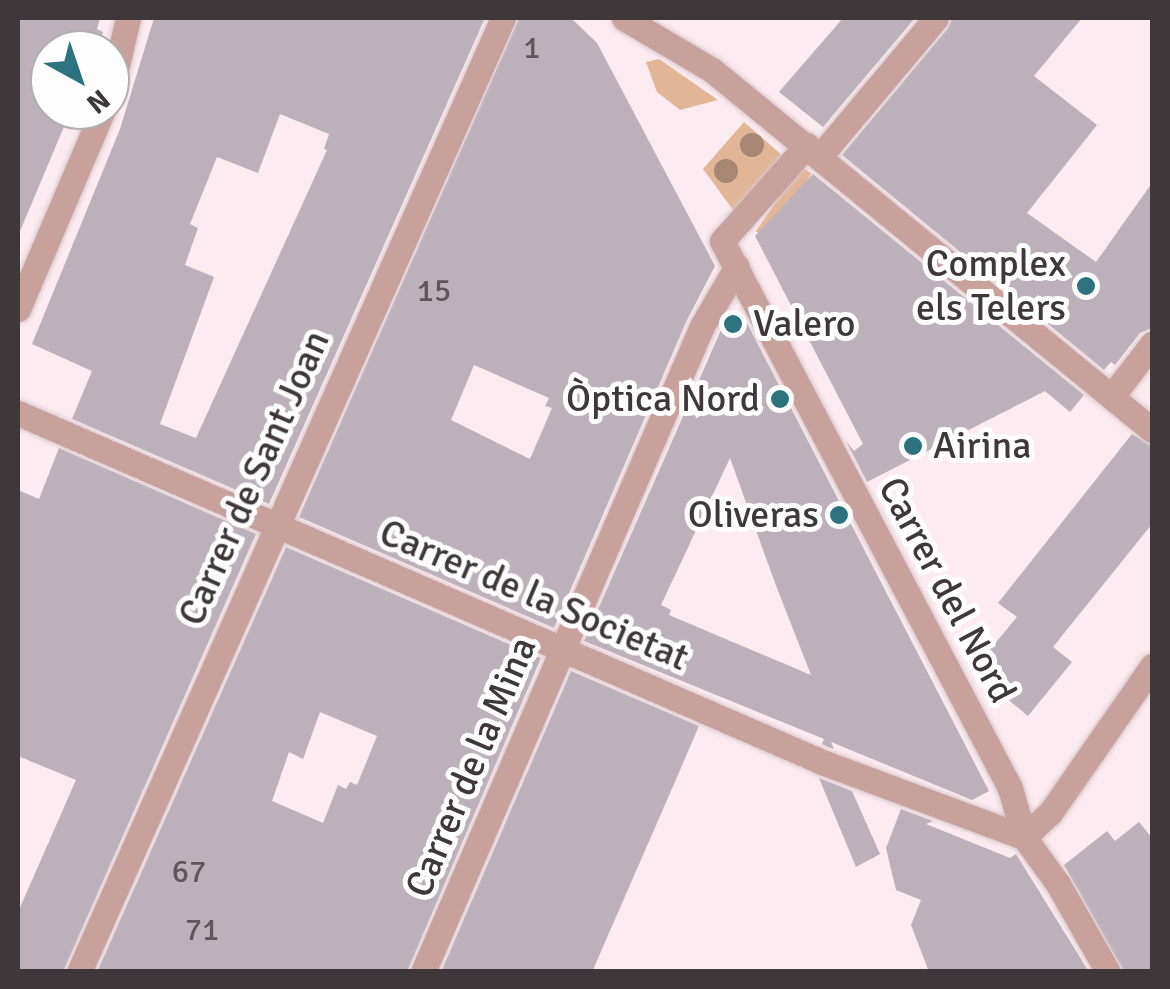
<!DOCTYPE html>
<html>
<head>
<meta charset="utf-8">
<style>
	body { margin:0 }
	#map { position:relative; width:1170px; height:989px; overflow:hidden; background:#fcebf0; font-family:Signika,sans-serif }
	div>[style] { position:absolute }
	.green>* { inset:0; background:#e3b597; transform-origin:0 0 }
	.building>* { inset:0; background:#bcb1bb }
	.roads { filter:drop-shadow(0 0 2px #d6c7cc) drop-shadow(0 0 2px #d6c7cc) }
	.minor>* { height:25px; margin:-12.5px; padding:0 12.5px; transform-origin:12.5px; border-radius:12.5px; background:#c8a09c }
	.trees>* { width:24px; height:24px; margin:-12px; border-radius:50%; background:#a78674 }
	.dots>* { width:28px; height:28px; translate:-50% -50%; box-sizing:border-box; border:5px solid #fdfdfd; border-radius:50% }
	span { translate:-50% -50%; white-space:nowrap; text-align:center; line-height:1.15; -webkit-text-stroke:10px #fdfdfd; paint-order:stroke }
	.number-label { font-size:32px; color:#5e565a }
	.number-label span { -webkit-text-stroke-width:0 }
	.poi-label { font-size:38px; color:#3e383a }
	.right { translate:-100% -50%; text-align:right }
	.left { translate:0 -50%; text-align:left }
	.street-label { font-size:38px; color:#3e383a }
	.frame { position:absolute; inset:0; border:20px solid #3e383a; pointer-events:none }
	.north { position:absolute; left:30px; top:30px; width:100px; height:100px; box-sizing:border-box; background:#fdfdfd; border:2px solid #b1aeaf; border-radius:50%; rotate:140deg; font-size:28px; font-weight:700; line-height:40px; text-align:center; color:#3e383a }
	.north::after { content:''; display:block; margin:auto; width:35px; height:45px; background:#2c737f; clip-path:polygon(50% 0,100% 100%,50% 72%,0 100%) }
</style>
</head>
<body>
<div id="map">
	<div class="green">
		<div style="clip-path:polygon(659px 59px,718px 100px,680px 110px,657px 92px,646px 62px)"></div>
		<div style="clip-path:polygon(744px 122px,782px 155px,734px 211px,703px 169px)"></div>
		<div style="left:800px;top:166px;width:14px;height:79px;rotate:34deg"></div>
	</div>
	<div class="building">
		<div style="clip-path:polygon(18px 18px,100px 18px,97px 29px,103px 32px,96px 50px,50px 50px,50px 110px,71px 110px,18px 236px)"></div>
		<div style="clip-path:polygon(evenodd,154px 18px,485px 18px,269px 504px,72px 419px,92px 371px,32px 344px,120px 129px,154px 18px,280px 114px,329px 134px,324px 149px,327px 150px,196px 438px,160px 424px,214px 277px,185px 265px,198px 228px,190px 224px,217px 157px,258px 173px,280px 114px)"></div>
		<div style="clip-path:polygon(evenodd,519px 18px,571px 18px,597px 43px,715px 266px,687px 320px,554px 628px,299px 517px,519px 18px,474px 365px,549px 398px,545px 406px,552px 408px,530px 459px,451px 420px,474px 365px)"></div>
		<div style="clip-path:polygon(843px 18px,915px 18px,823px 127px,779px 92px)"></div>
		<div style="clip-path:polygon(952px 18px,1082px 18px,1034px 76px,1097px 125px,1027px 213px,1096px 262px,1152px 183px,1152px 328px,1140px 333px,1115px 365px,1111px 362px,1104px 370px,842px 155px,948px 28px)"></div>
		<div style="clip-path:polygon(813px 174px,1084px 395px,1070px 412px,1045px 391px,867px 482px,846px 441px,854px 451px,863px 444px,755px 236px)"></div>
		<div style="clip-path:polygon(evenodd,729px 312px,737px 312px,747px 323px,989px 791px,972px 800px,831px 742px,834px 749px,828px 747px,822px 744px,824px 739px,584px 641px,729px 312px,730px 458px,775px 583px,811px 675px,669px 615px,671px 610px,661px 605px,730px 458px)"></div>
		<div style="clip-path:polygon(1132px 434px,1152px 446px,1152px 524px,1053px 647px,1072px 662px,1028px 716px,973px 670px,1017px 617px,998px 603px)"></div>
		<div style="clip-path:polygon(59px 448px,256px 534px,63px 972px,18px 972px,18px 912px,76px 780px,18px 756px,18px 490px,39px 499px)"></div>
		<div style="clip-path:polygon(evenodd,286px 547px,541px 658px,407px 972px,97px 972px,286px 547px,320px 712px,377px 736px,357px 785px,350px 782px,346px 789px,338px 785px,323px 823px,272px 801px,289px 752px,303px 759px,320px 712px)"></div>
		<div style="clip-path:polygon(571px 671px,699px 726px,674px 784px,592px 972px,441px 972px)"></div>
		<div style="clip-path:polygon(819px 778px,852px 791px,880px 854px,856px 867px)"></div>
		<div style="clip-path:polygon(901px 809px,933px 821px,926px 824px,1010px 858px,1016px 854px,1089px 972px,929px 972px,911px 925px,921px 900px,896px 890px,886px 848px)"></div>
		<div style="clip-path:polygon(1139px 822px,1152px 838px,1152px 972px,1124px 972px,1064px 865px,1107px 831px,1115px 841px)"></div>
	</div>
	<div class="roads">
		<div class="minor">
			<div style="left:624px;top:18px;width:102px;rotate:30.6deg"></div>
			<div style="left:712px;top:70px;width:569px;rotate:39.29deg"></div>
			<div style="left:110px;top:95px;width:79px;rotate:-76.8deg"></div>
			<div style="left:807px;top:145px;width:128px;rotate:131.5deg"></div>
			<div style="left:722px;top:241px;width:618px;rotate:62.23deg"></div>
			<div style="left:1010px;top:788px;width:51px;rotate:74.1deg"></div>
			<div style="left:1024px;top:837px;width:58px;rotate:54.1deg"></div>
			<div style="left:1058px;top:884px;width:101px;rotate:60.4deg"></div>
			<div style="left:821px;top:155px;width:179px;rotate:-50deg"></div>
			<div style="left:18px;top:309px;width:216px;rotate:-66.9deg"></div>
			<div style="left:1112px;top:396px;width:66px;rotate:-52.4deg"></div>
			<div style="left:18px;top:413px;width:876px;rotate:23.46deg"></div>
			<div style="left:822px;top:762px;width:215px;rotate:20.4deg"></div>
			<div style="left:1024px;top:837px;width:35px;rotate:-43deg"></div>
			<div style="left:1050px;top:813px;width:179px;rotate:-55.2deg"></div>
			<div style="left:79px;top:972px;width:1044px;rotate:-66.04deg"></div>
			<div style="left:423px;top:972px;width:704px;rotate:-66.64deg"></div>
			<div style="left:702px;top:326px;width:69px;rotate:-59.7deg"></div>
		</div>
	</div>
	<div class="trees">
		<div style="left:752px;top:145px"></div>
		<div style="left:726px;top:171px"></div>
	</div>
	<div class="dots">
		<div style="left:1086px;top:286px;background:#2c737f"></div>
		<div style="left:733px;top:324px;background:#2c737f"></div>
		<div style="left:780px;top:399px;background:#2c737f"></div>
		<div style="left:913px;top:446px;background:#2c737f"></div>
		<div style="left:839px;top:515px;background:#2c737f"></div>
	</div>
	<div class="number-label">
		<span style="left:532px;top:48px">1</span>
		<span style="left:434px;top:291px">15</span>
		<span style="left:189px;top:872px">67</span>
		<span style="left:202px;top:930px">71</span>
	</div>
	<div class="poi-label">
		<span class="right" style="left:1066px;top:286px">Complex<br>els Telers</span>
		<span class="left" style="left:753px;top:324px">Valero</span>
		<span class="right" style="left:760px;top:399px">Òptica Nord</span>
		<span class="left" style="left:933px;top:446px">Airina</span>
		<span class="right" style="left:819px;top:515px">Oliveras</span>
	</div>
	<div class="street-label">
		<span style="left:254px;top:478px;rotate:-66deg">Carrer de Sant Joan</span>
		<span style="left:947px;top:590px;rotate:62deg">Carrer del Nord</span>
		<span style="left:534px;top:595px;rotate:23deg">Carrer de la Societat</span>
		<span style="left:471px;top:767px;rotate:-67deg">Carrer de la Mina</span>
	</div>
	<div class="frame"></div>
	<div class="north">N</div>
</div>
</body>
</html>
